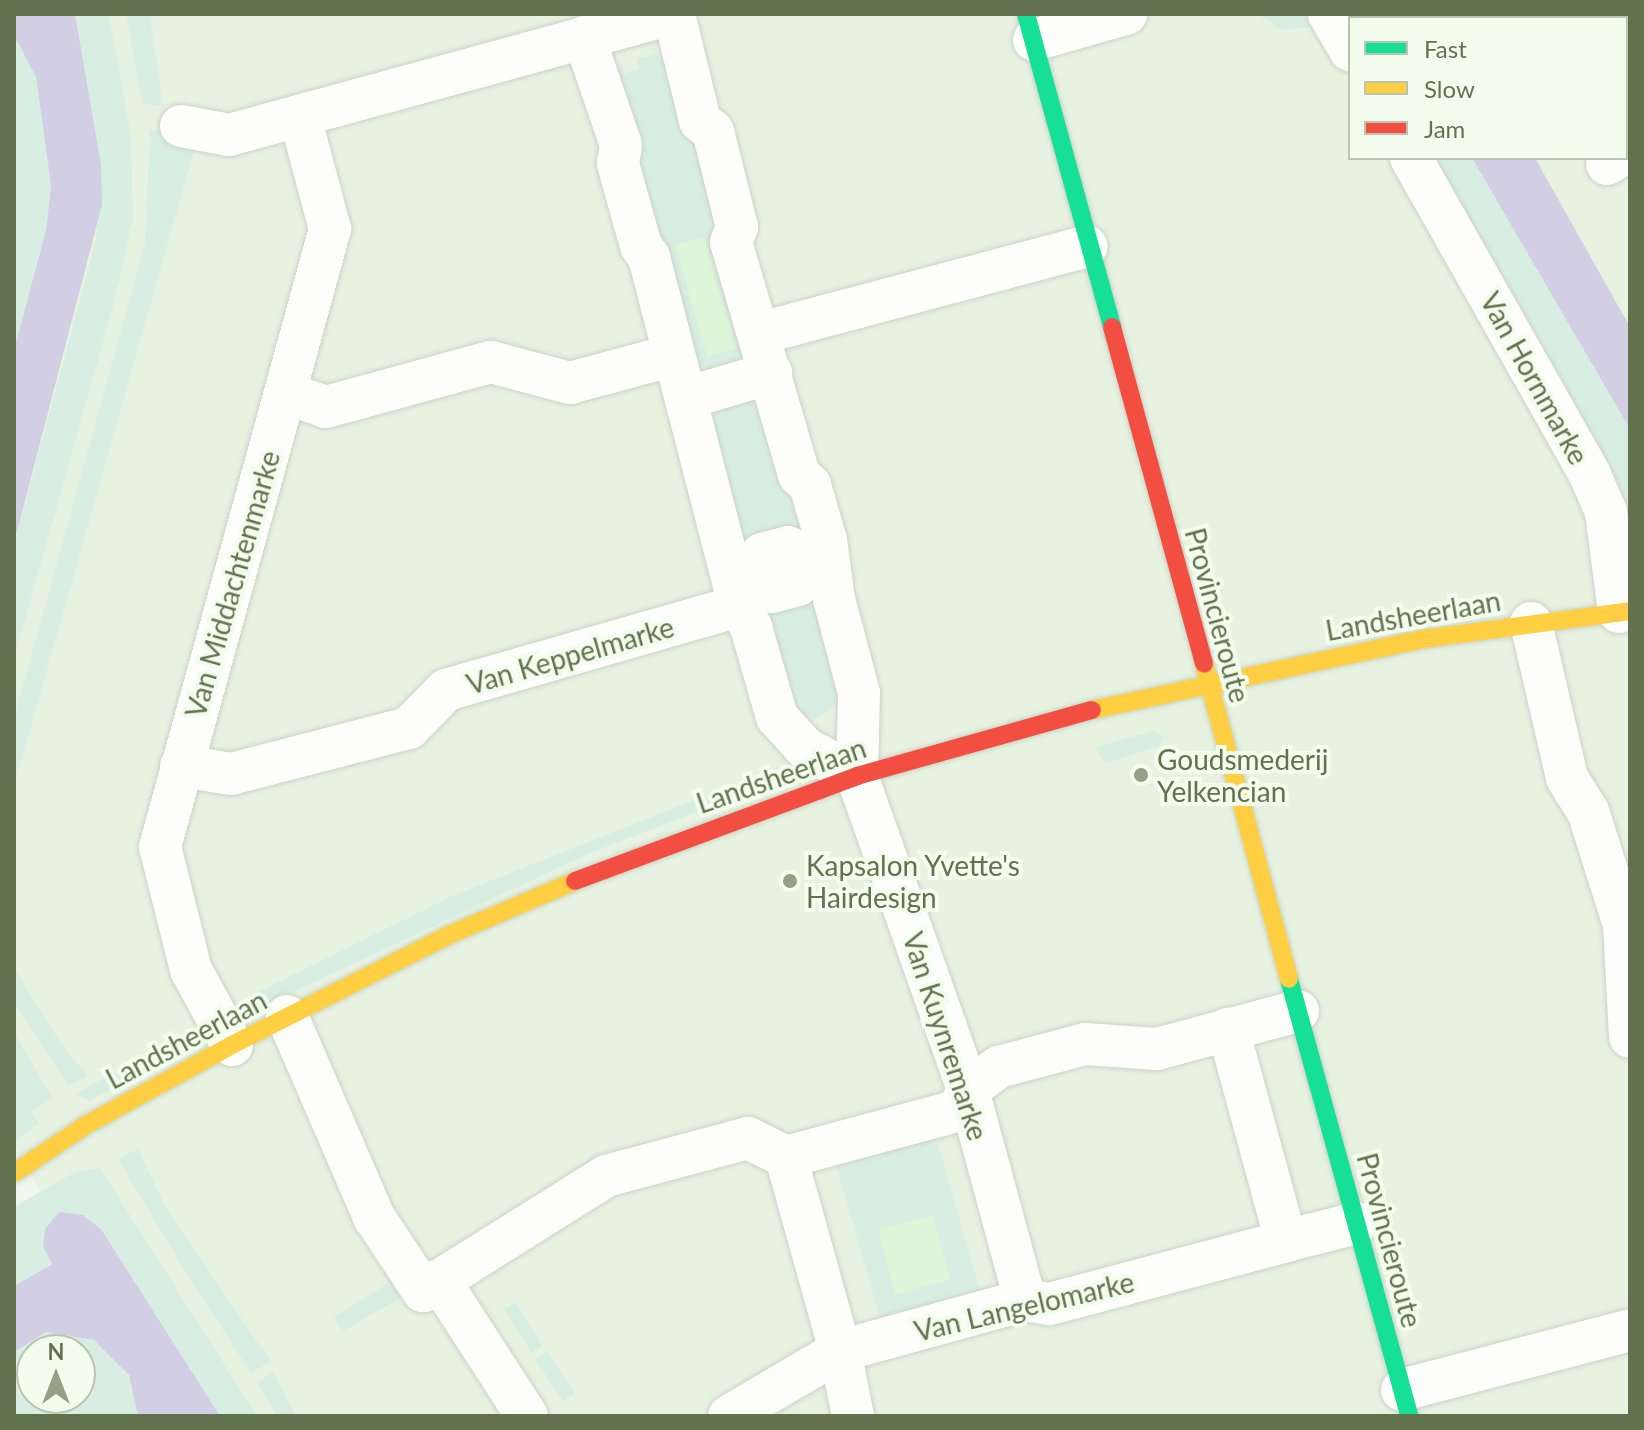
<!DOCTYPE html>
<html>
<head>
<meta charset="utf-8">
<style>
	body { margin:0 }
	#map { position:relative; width:1644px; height:1430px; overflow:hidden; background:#eff6ec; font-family:Lato,sans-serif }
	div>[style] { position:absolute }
	.residential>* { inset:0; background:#e7f3e0 }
	.green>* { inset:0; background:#d9eee3; transform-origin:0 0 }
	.sand>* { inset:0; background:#dcf6d7; transform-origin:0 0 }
	.water>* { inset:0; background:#d2cfe5 }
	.roads { filter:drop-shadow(0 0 2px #cbd2c6) drop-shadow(0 0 2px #cbd2c6) }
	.street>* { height:42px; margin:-21px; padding:0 21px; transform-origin:21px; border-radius:21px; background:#fdfefc }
	.fast>* { height:18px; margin:-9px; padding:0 9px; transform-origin:9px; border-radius:9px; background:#16e098 }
	.slow>* { height:18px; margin:-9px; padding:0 9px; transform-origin:9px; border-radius:9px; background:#ffcf43 }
	.jam>* { height:18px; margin:-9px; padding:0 9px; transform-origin:9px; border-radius:9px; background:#f24e42 }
	.dots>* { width:22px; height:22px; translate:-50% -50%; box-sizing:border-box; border:4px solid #f3fdee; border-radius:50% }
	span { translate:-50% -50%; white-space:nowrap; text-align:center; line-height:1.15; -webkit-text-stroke:8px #f3fdee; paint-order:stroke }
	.street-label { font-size:28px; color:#63724e }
	.poi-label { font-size:28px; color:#63724e }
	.left { translate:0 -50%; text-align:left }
	.frame { position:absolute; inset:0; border:16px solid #63724e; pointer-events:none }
	.legend { position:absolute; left:1348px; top:16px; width:280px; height:144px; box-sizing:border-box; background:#f3fdee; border:2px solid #b9c5ae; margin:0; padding:10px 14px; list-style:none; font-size:24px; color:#63724e }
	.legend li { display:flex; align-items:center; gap:16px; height:40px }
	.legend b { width:40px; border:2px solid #b9c5ae }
	.north { position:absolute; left:16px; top:1334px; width:80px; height:80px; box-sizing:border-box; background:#f3fdee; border:2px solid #b9c5ae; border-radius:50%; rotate:0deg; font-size:22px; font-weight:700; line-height:32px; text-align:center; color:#63724e }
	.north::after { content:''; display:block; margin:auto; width:28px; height:36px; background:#94a085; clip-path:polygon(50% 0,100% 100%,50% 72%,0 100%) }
</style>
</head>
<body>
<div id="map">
	<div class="residential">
		<div style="clip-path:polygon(evenodd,46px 14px,1630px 14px,1630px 1416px,14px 1416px,14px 1329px,85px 1269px,14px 1146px,14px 440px,83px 203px,46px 14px,1350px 18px,1626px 18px,1626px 158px,1350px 158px,1350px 18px,46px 14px,32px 1350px,80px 1350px,80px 1398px,32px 1398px,32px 1350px)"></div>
	</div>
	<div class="green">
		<div style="clip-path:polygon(75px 14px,109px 14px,131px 135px,133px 219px,113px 307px,14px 659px,14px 544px,96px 240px,101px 163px)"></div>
		<div style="clip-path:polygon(126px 14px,150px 14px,163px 106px,142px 104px)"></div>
		<div style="clip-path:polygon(1257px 14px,1311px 14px,1318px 26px,1282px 30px)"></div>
		<div style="clip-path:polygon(14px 35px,36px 77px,51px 186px,46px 230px,14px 350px)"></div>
		<div style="clip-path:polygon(657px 54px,670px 62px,698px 140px,749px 344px,733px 370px,718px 375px,692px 360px,614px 77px,621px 64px,624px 74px,639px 69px,637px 59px)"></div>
		<div style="clip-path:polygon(150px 130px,198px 137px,14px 787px,14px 718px,145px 243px)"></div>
		<div style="clip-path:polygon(1428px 158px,1472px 158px,1630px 429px,1630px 559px)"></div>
		<div style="clip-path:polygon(740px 396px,766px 411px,813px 555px,743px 574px,710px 424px,723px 400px)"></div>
		<div style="clip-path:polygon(806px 569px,846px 699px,817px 719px,791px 713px,759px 605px)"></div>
		<div style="clip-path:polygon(1153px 731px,1165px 736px,1160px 746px,1105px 763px,1095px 747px)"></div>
		<div style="clip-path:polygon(777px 767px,782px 779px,590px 853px,259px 1008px,252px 995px,452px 896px)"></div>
		<div style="clip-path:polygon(14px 968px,62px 1045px,88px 1076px,69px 1085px,63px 1077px,14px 1002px)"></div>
		<div style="clip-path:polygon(14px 1032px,52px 1097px,32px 1112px,39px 1124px,14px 1141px)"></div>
		<div style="clip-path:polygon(180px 1034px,188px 1047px,89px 1101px,76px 1094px)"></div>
		<div style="left:933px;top:1126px;width:181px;height:104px;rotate:74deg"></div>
		<div style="clip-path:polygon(138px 1149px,166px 1208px,271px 1362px,251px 1373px,191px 1281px,118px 1159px)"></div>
		<div style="clip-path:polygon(100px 1168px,257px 1416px,220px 1416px,101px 1229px,83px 1215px,52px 1264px,14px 1286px,14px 1207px,75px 1172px)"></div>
		<div style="clip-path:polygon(393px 1280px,405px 1296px,343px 1331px,334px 1317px)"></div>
		<div style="left:515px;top:1302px;width:52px;height:13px;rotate:58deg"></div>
		<div style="clip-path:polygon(evenodd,45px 1332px,94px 1340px,114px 1356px,135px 1387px,138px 1416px,14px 1416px,14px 1352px,45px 1332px,32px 1350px,80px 1350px,80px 1398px,32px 1398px,32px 1350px)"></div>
		<div style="left:547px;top:1351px;width:51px;height:14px;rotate:57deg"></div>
		<div style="clip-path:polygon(273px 1372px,296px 1416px,278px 1416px,257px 1383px)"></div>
	</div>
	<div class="sand">
		<div style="left:704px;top:237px;width:116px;height:30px;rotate:74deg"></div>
		<div style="left:933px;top:1215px;width:67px;height:57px;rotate:75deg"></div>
	</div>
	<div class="water">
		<div style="clip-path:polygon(14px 14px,75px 14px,101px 164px,102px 205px,14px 543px,14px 350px,46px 230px,51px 186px,36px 77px,14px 35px)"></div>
		<div style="clip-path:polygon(1472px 158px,1535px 158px,1630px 327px,1630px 429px)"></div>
		<div style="clip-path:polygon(59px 1212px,83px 1215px,101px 1229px,220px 1416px,138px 1416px,129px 1375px,94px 1340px,46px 1332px,14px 1352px,14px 1286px,52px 1264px,43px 1246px,45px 1229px)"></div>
	</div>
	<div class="roads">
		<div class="street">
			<div style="left:674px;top:14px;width:110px;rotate:76.3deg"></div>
			<div style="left:700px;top:121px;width:16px;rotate:38deg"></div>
			<div style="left:713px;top:131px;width:99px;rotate:76deg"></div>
			<div style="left:737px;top:227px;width:16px;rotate:112deg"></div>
			<div style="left:731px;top:242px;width:243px;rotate:73.7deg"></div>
			<div style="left:799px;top:475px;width:15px;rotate:42deg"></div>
			<div style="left:810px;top:485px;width:57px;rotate:73.8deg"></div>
			<div style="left:826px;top:540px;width:60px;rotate:82.3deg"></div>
			<div style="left:834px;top:599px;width:97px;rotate:75.1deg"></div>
			<div style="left:859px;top:693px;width:83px;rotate:91.4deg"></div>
			<div style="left:857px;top:776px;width:333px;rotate:70.5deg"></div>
			<div style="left:968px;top:1090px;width:218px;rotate:74.8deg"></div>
			<div style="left:1329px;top:14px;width:42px;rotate:59.7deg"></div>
			<div style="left:1581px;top:14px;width:4px;rotate:63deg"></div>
			<div style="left:584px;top:37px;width:114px;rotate:71.1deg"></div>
			<div style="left:621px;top:145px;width:19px;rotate:99deg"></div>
			<div style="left:618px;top:164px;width:85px;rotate:74.3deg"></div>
			<div style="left:641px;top:246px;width:14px;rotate:54deg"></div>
			<div style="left:649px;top:257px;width:360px;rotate:75.5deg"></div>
			<div style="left:739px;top:606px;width:24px;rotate:60deg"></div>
			<div style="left:751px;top:627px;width:94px;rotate:73.9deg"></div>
			<div style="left:777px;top:717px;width:42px;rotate:47.9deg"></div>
			<div style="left:805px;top:748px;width:59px;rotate:28.3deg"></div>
			<div style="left:1034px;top:40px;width:96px;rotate:-15.8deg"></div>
			<div style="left:1626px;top:94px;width:8px;rotate:60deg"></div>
			<div style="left:181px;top:126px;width:49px;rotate:10.6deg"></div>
			<div style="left:229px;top:135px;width:458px;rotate:-15.3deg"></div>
			<div style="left:1411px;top:158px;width:364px;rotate:60.5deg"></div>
			<div style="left:1590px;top:475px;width:40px;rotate:66.6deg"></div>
			<div style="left:1606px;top:512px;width:101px;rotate:82.6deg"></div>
			<div style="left:1607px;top:164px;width:12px;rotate:-31deg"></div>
			<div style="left:761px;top:333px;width:337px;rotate:-14.9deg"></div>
			<div style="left:286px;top:393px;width:42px;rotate:19.3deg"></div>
			<div style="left:326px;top:407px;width:171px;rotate:-15.3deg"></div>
			<div style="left:491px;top:362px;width:82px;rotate:14.9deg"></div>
			<div style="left:570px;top:383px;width:108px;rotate:-15.1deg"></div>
			<div style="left:686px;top:398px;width:89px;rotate:-16.4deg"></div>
			<div style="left:788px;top:547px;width:19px;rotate:32deg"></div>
			<div style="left:804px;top:557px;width:9px;rotate:-13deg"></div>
			<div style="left:813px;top:555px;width:12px;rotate:66deg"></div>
			<div style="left:818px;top:566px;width:12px;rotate:166deg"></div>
			<div style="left:806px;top:569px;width:18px;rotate:117deg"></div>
			<div style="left:798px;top:585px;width:27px;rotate:165deg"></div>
			<div style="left:772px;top:592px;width:18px;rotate:-133deg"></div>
			<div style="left:760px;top:579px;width:16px;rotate:165deg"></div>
			<div style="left:745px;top:583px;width:9px;rotate:-103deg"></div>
			<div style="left:743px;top:574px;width:19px;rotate:-16deg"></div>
			<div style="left:761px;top:569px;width:15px;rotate:-86deg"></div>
			<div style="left:762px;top:554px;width:27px;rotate:-15deg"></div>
			<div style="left:1531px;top:623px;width:159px;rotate:76.9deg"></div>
			<div style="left:1567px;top:778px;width:39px;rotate:58deg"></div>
			<div style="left:1588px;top:811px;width:120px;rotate:72.5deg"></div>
			<div style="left:1624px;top:925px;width:112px;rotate:86.9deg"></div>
			<div style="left:181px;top:766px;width:51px;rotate:9.1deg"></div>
			<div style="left:231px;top:774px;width:184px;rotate:-14.5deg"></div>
			<div style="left:409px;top:728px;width:53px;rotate:-45.8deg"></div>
			<div style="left:446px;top:690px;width:305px;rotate:-16deg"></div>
			<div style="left:287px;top:1016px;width:219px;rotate:66.6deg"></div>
			<div style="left:374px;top:1217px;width:89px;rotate:56.5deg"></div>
			<div style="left:423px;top:1291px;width:216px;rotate:-32.1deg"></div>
			<div style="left:606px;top:1176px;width:147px;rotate:-15deg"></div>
			<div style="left:748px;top:1138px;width:42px;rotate:26.6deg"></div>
			<div style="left:786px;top:1157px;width:177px;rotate:-15.1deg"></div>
			<div style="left:957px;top:1111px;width:24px;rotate:-62deg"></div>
			<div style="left:968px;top:1090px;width:39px;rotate:-37deg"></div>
			<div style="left:999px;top:1067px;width:89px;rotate:-15deg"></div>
			<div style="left:1085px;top:1044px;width:72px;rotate:4deg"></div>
			<div style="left:1157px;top:1049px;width:146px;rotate:-15.1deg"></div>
			<div style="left:232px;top:1045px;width:85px;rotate:-118.7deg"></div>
			<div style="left:191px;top:970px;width:127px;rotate:-104.1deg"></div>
			<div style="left:160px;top:847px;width:641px;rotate:-74.62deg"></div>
			<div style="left:330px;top:229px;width:116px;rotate:-105deg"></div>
			<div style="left:786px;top:1157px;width:201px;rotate:74.4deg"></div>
			<div style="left:840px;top:1351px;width:66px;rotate:78.7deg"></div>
			<div style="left:1286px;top:1241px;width:73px;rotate:-14.2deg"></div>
			<div style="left:439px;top:1280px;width:162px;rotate:57.1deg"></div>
			<div style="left:1402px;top:1390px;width:236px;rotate:-14.7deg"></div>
			<div style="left:729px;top:1416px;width:129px;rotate:-30.4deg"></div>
			<div style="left:840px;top:1351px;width:192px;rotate:-15.4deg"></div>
			<div style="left:1025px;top:1300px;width:25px;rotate:9deg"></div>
			<div style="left:1050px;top:1304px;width:244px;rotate:-14.9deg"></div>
			<div style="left:1286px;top:1241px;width:220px;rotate:-105.3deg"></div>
		</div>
		<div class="fast">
			<div style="left:1026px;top:14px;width:325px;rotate:74.6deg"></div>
			<div style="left:1289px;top:979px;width:453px;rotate:74.6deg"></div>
		</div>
		<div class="slow">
			<div style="left:1204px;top:664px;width:326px;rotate:74.9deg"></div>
			<div style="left:1092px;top:710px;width:340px;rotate:-12.1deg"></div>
			<div style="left:1424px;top:639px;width:208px;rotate:-7.7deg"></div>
			<div style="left:14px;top:1173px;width:87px;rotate:-33.7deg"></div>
			<div style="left:86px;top:1125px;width:166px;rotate:-28.7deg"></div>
			<div style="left:232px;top:1045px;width:243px;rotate:-26.9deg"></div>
			<div style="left:449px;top:935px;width:137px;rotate:-23.2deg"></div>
		</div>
		<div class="jam">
			<div style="left:1112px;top:327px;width:349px;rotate:74.7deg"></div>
			<div style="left:575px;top:881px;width:301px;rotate:-20.4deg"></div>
			<div style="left:857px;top:776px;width:244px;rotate:-15.7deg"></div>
		</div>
	</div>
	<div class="dots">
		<div style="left:1141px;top:775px;background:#94a085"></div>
		<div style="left:790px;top:881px;background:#94a085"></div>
	</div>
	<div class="street-label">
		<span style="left:1535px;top:378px;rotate:61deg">Van Hornmarke</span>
		<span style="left:232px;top:584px;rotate:-74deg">Van Middachtenmarke</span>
		<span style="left:1218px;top:615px;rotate:75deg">Provincieroute</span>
		<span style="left:1413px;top:615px;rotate:-10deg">Landsheerlaan</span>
		<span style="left:570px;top:655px;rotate:-16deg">Van Keppelmarke</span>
		<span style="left:781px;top:775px;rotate:-19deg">Landsheerlaan</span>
		<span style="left:946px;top:1036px;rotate:72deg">Van Kuynremarke</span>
		<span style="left:186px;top:1039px;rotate:-28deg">Landsheerlaan</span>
		<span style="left:1390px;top:1240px;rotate:75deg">Provincieroute</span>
		<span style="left:1024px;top:1306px;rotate:-13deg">Van Langelomarke</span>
	</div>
	<div class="poi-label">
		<span class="left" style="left:1157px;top:775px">Goudsmederij<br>Yelkencian</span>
		<span class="left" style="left:806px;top:881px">Kapsalon Yvette's<br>Hairdesign</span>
	</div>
	<div class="frame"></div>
	<ul class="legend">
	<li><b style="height:10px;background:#16e098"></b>Fast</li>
	<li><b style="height:10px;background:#ffcf43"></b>Slow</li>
	<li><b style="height:10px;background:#f24e42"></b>Jam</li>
	</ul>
	<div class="north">N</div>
</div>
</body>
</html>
